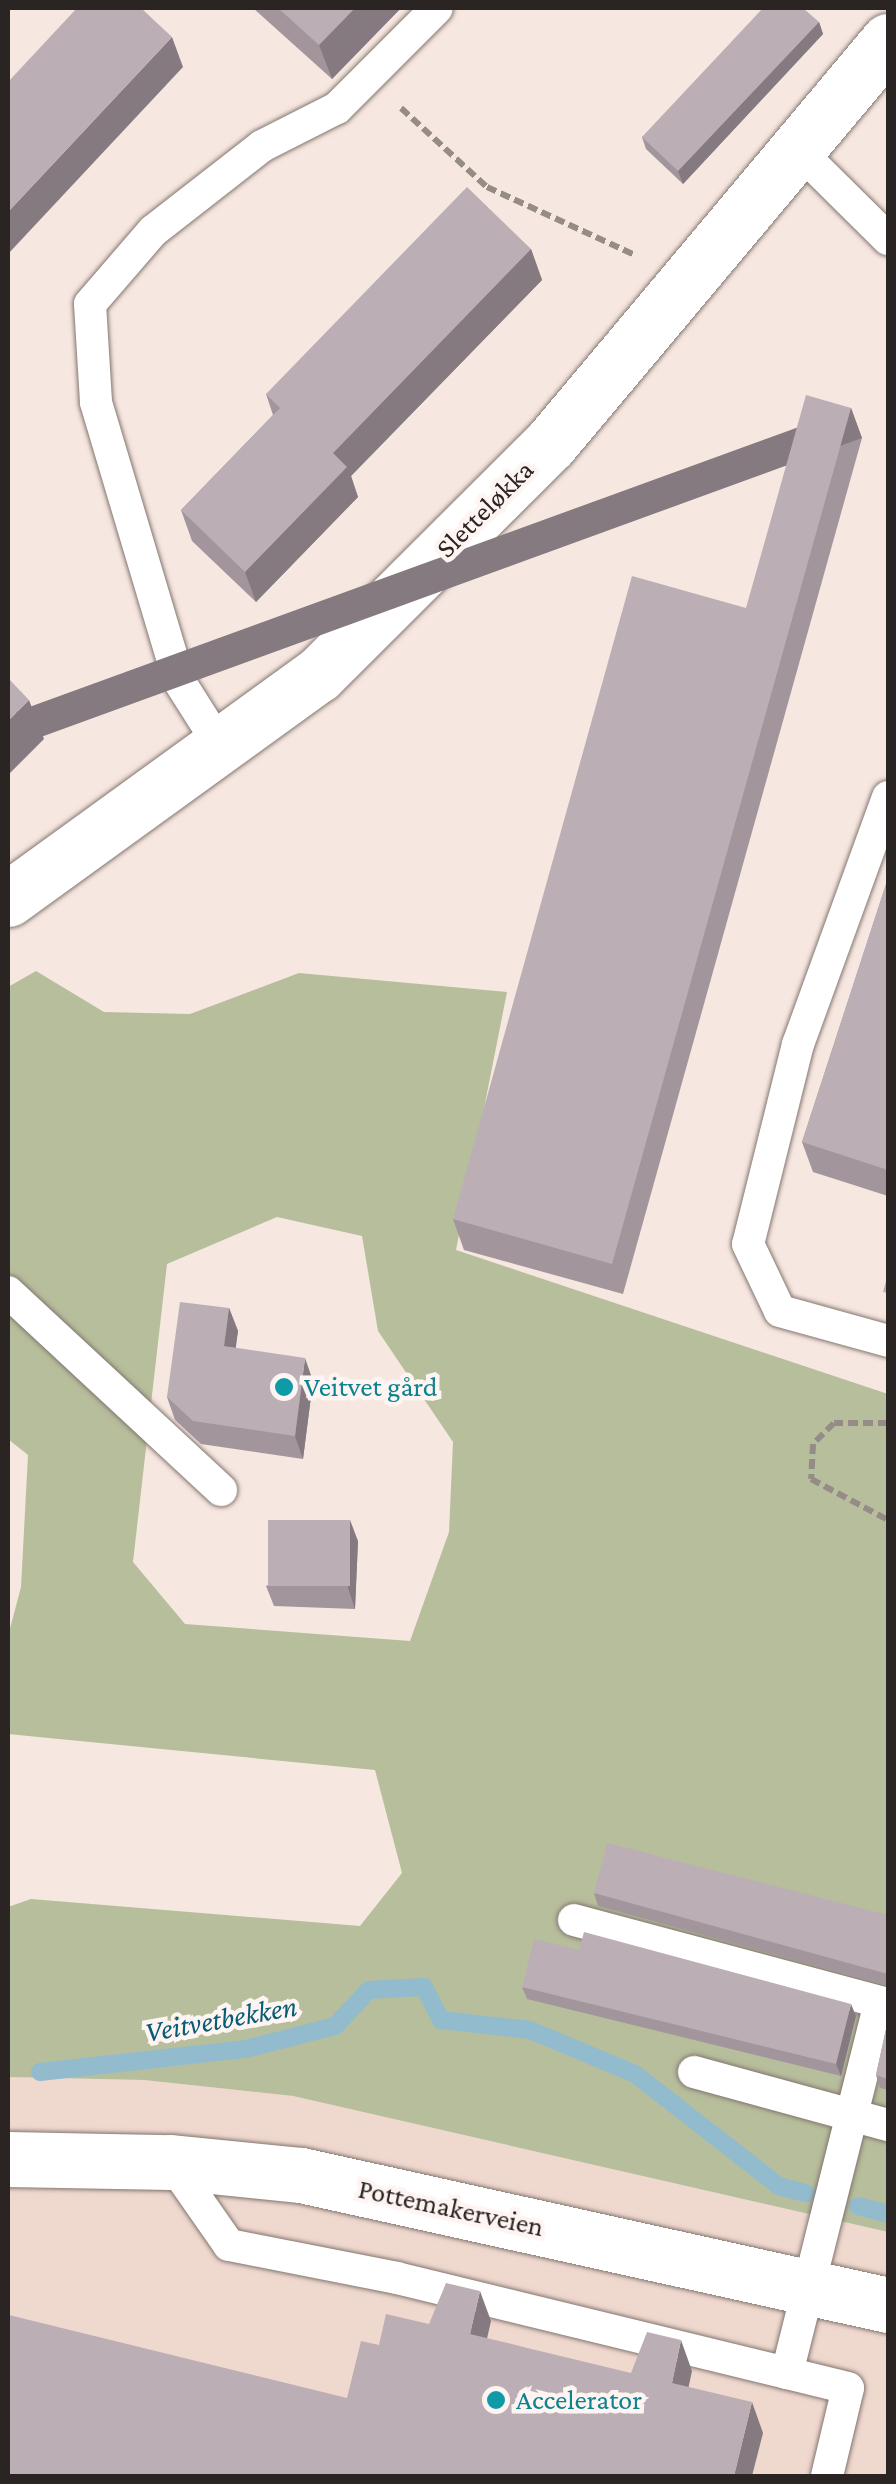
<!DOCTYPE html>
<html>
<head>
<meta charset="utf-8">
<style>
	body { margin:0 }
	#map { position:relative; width:896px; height:2484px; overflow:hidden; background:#f6e7e0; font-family:"Crimson Pro",serif }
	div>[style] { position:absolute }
	.built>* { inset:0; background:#efd8ce }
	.green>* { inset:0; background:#b7be9c }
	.stream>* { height:18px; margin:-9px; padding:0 9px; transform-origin:9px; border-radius:9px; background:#92bccd }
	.path>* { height:6px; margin-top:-3px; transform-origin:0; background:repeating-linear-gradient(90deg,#968c87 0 10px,transparent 0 15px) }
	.roads { filter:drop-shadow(0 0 2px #837670) drop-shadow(0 0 2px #837670) }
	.service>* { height:32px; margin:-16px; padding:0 16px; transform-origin:16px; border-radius:16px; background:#fff }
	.minor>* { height:55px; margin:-27.5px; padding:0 27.5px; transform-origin:27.5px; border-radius:27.5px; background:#fff }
	.wall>* { inset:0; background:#a2969c }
	.shaded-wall>* { inset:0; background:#847a7f; transform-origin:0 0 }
	.building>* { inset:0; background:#bcaeb5; transform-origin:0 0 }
	.dots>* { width:28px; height:28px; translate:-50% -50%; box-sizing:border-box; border:5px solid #fef5f2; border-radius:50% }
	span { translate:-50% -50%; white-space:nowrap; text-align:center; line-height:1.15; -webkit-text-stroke:9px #fef5f2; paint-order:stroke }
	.street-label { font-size:28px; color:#2a2523 }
	.culture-label { font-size:28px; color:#0d838f }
	.left { translate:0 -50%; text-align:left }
	.water-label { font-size:30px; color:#075c75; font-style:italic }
	.frame { position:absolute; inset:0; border:10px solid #2a2523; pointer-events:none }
</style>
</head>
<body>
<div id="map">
	<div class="built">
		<div style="clip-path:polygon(8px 2077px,144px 2080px,293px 2096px,888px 2232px,888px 2476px,8px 2476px)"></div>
	</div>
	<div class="green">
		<div style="clip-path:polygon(evenodd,36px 971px,104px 1012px,190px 1014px,299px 973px,507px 992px,456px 1250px,888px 1394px,888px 2232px,293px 2096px,144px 2080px,8px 2077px,8px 1907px,31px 1899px,360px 1926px,402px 1873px,375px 1770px,8px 1734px,8px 1636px,21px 1587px,28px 1455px,8px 1439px,8px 987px,36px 971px,277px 1217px,362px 1236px,378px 1331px,453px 1442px,449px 1532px,410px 1641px,185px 1624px,133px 1562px,167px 1264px,277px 1217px)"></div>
	</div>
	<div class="stream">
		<div style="left:40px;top:2072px;width:207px;rotate:-6.4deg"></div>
		<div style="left:246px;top:2049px;width:92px;rotate:-14.5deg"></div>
		<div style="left:335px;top:2026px;width:50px;rotate:-46.6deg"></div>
		<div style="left:369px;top:1990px;width:55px;rotate:-3.1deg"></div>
		<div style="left:424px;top:1987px;width:37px;rotate:63deg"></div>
		<div style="left:441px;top:2020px;width:90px;rotate:6.4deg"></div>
		<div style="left:530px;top:2030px;width:114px;rotate:22.7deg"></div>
		<div style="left:635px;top:2074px;width:182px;rotate:37.9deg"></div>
		<div style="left:779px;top:2186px;width:28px;rotate:15deg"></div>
		<div style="left:858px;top:2206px;width:31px;rotate:15deg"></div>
	</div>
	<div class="path">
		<div style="left:401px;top:108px;width:117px;rotate:42.6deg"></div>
		<div style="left:487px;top:187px;width:161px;rotate:24.7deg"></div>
		<div style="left:888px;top:1423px;width:54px;rotate:180deg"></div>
		<div style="left:834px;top:1423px;width:30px;rotate:135deg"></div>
		<div style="left:813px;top:1444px;width:35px;rotate:93deg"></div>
		<div style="left:811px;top:1479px;width:87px;rotate:28deg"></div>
	</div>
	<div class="roads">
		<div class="service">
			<div style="left:798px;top:150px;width:127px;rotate:44.7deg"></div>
			<div style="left:219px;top:744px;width:75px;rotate:-122.4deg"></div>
			<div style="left:179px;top:681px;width:291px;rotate:-106.6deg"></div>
			<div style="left:96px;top:402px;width:98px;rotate:-93.5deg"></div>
			<div style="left:90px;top:304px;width:96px;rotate:-49.2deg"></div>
			<div style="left:153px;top:231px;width:138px;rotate:-37.9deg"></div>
			<div style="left:262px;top:146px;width:84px;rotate:-26.9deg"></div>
			<div style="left:337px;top:108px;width:141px;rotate:-45deg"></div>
			<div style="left:888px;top:797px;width:263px;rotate:110deg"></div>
			<div style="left:798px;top:1044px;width:206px;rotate:104deg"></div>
			<div style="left:748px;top:1244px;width:74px;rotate:64.5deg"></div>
			<div style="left:780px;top:1311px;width:112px;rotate:15.5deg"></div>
			<div style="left:8px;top:1292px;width:291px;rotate:42.9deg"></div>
			<div style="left:574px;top:1920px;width:325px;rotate:15deg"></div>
			<div style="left:694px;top:2072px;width:201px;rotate:15.3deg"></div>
			<div style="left:171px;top:2162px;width:101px;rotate:55.1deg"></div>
			<div style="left:229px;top:2245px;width:171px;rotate:11.1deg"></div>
			<div style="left:397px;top:2278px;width:401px;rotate:13.7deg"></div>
			<div style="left:827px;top:2476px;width:90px;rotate:-76.6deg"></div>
			<div style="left:848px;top:2388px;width:63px;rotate:-166.2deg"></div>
			<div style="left:787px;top:2373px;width:382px;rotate:-75.9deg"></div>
		</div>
		<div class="minor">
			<div style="left:8px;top:899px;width:382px;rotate:-35.9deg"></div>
			<div style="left:318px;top:675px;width:327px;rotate:-44.9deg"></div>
			<div style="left:550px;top:444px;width:526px;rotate:-50.01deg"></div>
			<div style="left:8px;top:2159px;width:163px;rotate:1.1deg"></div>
			<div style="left:171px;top:2162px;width:131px;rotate:5.7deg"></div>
			<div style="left:301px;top:2175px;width:601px;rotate:12.49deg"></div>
		</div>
	</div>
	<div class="wall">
		<div style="clip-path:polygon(253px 8px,401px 8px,332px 79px)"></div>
		<div style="clip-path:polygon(819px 22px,823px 34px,683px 184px,646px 149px,642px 137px)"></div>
		<div style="clip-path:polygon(531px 249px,542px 280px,351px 476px,358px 497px,256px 602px,192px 541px,181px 510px,273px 415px,266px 394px)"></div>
		<div style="clip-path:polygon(851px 408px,862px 438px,623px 1294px,464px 1250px,453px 1219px,746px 608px)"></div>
		<div style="clip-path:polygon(888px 878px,888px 1196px,813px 1172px,802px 1142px)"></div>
		<div style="clip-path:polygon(229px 1308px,238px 1331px,235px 1348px,313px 1381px,303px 1459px,201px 1444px,175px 1420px,167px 1397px)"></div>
		<div style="clip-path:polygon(358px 1541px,355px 1609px,274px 1606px,266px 1586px)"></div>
		<div style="clip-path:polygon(594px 1893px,888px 1915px,888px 1986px,598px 1906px)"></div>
		<div style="clip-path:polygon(579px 1950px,856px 2016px,841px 2076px,527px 1999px,522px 1987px)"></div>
		<div style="clip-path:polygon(888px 2020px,888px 2090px,880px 2088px,876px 2075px)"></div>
	</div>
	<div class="shaded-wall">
		<div style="clip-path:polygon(355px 8px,401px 8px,332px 79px,319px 45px)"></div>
		<div style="clip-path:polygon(819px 22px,823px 34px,683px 184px,678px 171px)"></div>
		<div style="clip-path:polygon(172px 37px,183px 67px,8px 254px,8px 212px)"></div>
		<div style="clip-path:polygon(531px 249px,542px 280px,351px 476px,358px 497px,256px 602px,245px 572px,333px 453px)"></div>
		<div style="left:851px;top:408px;width:32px;height:889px;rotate:70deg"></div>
		<div style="clip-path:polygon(29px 700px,44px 739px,8px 775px,8px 721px)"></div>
		<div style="clip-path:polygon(229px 1308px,238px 1331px,233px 1369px,224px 1346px)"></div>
		<div style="clip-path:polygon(305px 1358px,313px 1381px,303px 1459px,295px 1436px)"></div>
		<div style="clip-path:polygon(350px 1520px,358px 1541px,355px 1609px,348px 1588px)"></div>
		<div style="clip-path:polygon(851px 2004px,856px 2016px,841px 2076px,836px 2064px)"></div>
		<div style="clip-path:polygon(480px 2291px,491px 2321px,481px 2365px,470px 2334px)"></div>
		<div style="clip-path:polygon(681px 2340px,692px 2371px,683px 2413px,672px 2383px)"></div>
		<div style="clip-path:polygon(752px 2402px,763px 2433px,752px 2476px,734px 2476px)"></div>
	</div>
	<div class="building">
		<div style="clip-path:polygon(77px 8px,141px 8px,172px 37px,8px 212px,8px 82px)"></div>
		<div style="clip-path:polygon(278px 8px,355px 8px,319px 45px)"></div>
		<div style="clip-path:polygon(763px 8px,803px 8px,819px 22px,678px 171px,642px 137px)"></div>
		<div style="clip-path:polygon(467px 187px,531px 249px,333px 453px,347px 467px,245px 572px,181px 510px,280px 408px,266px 394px)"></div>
		<div style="clip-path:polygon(806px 395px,851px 408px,612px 1264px,453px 1219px,632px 576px,746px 608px)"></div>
		<div style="clip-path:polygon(8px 678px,29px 700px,8px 721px)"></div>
		<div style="clip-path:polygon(888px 878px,888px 1170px,802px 1142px)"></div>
		<div style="clip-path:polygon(888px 1274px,888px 1293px,883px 1292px)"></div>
		<div style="clip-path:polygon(180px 1302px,229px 1308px,224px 1346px,305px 1358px,295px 1436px,193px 1421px,167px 1397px)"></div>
		<div style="left:268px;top:1520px;width:82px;height:66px"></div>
		<div style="clip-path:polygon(607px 1843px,888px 1915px,888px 1974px,594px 1893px)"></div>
		<div style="clip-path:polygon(584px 1932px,851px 2004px,836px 2064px,522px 1987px,534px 1939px,579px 1950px)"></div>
		<div style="clip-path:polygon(888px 2020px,888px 2079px,876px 2075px)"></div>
		<div style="clip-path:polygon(446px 2283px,480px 2291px,470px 2334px,631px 2373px,647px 2332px,681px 2340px,672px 2383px,752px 2402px,734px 2476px,8px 2476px,8px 2322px,9px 2315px,347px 2398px,361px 2341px,379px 2345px,386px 2314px,429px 2324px)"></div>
	</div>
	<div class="dots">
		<div style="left:284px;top:1387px;background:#0f9aa8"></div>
		<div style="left:496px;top:2400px;background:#0f9aa8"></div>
	</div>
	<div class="street-label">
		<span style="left:485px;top:509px;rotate:-45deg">Sletteløkka</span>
		<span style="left:451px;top:2208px;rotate:12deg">Pottemakerveien</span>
	</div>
	<div class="culture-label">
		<span class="left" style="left:304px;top:1387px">Veitvet gård</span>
		<span class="left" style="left:516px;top:2400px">Accelerator</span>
	</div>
	<div class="water-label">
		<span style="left:221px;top:2019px;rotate:-10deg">Veitvetbekken</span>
	</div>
	<div class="frame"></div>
</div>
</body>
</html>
